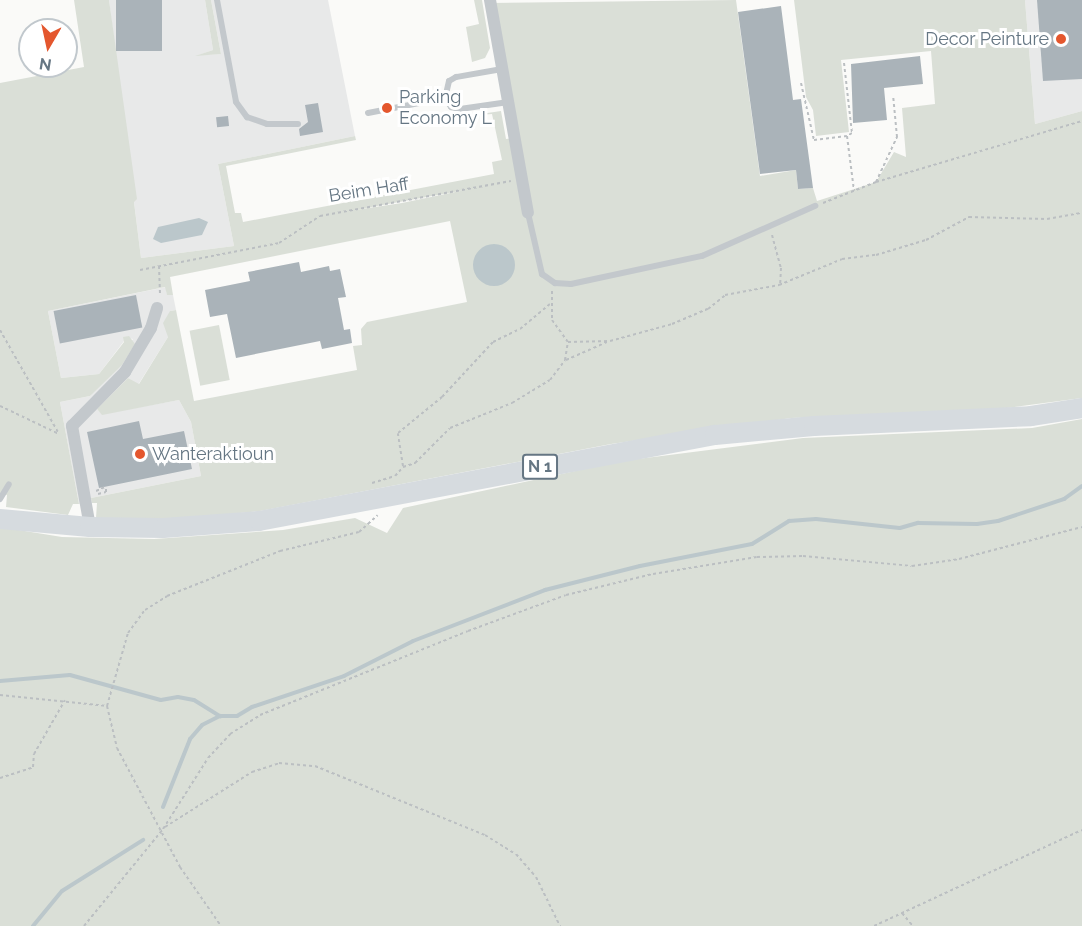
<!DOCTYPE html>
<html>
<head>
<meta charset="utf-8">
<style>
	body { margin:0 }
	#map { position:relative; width:1082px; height:926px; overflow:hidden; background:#fafaf8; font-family:Raleway,sans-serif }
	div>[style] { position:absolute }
	.built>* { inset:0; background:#e8e9e9 }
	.green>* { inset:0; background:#dadfd7; transform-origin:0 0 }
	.water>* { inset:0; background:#bbc7cb }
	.round { border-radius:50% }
	.stream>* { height:4px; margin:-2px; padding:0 2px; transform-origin:2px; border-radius:2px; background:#bbc7cb }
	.building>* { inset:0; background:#aab3b9; transform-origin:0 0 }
	.path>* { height:2px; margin-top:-1px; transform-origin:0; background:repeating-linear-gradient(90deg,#bbbfc2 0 3px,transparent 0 6px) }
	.lane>* { height:6px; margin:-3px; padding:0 3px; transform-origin:3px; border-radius:3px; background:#c3c8cc }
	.street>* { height:12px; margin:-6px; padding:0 6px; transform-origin:6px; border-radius:6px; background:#c3c8cc }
	.primary>* { height:20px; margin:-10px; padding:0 10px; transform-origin:10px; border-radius:10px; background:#d6dbdf }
	.dots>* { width:16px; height:16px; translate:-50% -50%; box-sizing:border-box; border:3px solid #fff; border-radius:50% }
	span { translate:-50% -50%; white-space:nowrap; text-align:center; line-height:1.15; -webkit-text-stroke:6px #fff; paint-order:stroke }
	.shield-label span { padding:2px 4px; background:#fff; border:2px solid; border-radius:4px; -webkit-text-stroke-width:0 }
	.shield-label { font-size:16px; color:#657683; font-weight:700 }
	.poi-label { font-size:18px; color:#657683 }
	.right { translate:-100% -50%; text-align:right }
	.left { translate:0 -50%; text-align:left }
	.street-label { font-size:18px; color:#657683 }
	.north { position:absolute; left:18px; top:18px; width:60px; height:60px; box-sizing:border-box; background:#fff; border:2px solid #c1c8cd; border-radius:50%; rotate:189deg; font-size:16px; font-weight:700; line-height:24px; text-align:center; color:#657683 }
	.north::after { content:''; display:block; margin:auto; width:21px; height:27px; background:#e4572e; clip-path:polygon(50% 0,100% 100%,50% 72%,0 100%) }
</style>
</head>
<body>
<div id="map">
	<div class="built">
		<div style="clip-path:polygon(109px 0,205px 0,213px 50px,199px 55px,221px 54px,211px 0,328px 0,355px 136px,218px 164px,234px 246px,141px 258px)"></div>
		<div style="clip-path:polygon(1025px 0,1082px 0,1082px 111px,1035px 124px)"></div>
		<div style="clip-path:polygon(166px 287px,167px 295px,173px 295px,176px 310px,170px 311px,168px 337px,138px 385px,128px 378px,97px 409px,102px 414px,179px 400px,191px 422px,201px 476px,91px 498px,92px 503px,79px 504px,60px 402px,90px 396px,133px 339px,124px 337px,124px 341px,99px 374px,61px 378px,48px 311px)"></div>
	</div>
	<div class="green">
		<div style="clip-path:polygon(evenodd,74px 0,109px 0,137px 199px,134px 202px,141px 258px,234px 246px,218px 164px,355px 136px,356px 140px,226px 166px,235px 213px,241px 213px,243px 222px,494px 174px,492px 162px,502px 160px,492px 114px,467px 116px,501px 111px,506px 139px,515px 138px,490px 3px,736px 0,760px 176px,796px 170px,798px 189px,813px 188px,817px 201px,876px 182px,894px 152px,906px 157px,902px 108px,935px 104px,931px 51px,841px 60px,849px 132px,816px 136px,813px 110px,806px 97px,794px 0,1025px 0,1035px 124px,1082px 111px,1082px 398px,985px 411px,791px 418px,611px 444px,260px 511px,165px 520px,96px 518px,97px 503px,92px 503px,91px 498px,201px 476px,191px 422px,179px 400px,102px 415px,97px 409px,128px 378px,139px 384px,168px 337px,163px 323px,170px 311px,176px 310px,194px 401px,357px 370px,353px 346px,362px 345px,361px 329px,367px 322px,467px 302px,450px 221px,170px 277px,173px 295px,167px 295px,165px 287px,48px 311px,61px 378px,99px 374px,124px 342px,123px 337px,129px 336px,135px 344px,122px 365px,90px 396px,60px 402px,79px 504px,73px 504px,68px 515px,6px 507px,7px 495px,0 493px,0 83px,84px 67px,74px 0,465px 190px,402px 203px,355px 210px,465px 190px)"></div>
		<div style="clip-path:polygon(205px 0,211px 0,221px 54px,195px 56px,213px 50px)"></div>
		<div style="clip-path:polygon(474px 0,482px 0,490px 48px,485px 58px,472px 62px,466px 27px,479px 24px)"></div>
		<div style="left:219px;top:325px;width:56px;height:30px;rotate:79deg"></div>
		<div style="clip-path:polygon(1082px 419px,1082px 926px,0 926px,0 527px,62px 537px,154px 539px,283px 530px,355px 518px,387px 533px,403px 508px,622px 461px,803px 438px,1032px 428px)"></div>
	</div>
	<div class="water">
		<div style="clip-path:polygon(199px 218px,208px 222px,202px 235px,161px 243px,153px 239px,158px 227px)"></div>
		<div class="round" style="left:473px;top:244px;width:42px;height:42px"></div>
	</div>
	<div class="stream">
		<div style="left:0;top:681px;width:70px;rotate:-4.9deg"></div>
		<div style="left:70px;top:675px;width:94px;rotate:15.4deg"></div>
		<div style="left:161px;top:700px;width:17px;rotate:-10deg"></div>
		<div style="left:178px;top:697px;width:16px;rotate:11deg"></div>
		<div style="left:194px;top:700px;width:31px;rotate:32deg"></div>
		<div style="left:163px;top:807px;width:73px;rotate:-68.3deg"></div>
		<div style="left:190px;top:739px;width:18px;rotate:-49deg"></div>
		<div style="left:202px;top:725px;width:20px;rotate:-27deg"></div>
		<div style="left:220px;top:716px;width:17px"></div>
		<div style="left:237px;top:716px;width:17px;rotate:-31deg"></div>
		<div style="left:252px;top:707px;width:97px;rotate:-18.6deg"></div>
		<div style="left:344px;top:676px;width:77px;rotate:-26.9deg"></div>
		<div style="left:413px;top:641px;width:142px;rotate:-21.1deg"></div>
		<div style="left:545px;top:590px;width:98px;rotate:-14.2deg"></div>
		<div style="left:640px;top:566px;width:114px;rotate:-11.1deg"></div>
		<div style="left:752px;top:544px;width:44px;rotate:-31.9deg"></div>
		<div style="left:789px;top:521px;width:27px;rotate:-4deg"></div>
		<div style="left:816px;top:519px;width:84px;rotate:6.1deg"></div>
		<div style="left:900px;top:528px;width:19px;rotate:-16deg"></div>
		<div style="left:918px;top:523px;width:59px;rotate:1deg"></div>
		<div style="left:977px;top:524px;width:21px;rotate:-8deg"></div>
		<div style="left:998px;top:521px;width:70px;rotate:-18.4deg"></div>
		<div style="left:1064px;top:499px;width:22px;rotate:-36deg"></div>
		<div style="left:33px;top:926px;width:45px;rotate:-50.4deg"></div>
		<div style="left:62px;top:891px;width:96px;rotate:-32.2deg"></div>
	</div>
	<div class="building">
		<div style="left:116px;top:0;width:46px;height:51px"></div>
		<div style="clip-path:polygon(1037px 0,1082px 0,1082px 79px,1043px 81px)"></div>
		<div style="clip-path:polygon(781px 6px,793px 100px,801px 99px,813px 188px,798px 189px,796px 170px,760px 174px,738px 12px)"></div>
		<div style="clip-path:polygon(920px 56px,923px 84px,884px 88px,887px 120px,853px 123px,851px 64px)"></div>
		<div style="clip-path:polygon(318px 103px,323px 132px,300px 136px,299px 129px,308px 122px,305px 105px)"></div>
		<div style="left:228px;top:116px;width:10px;height:12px;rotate:84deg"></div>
		<div style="clip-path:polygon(299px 262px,301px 272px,329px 266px,330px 271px,340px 269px,346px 297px,338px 298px,344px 330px,350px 329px,352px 343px,322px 349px,320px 341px,236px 358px,227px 314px,210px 317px,205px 290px,250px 281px,248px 272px)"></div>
		<div style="left:136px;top:295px;width:33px;height:84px;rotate:79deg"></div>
		<div style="clip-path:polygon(139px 421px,143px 439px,184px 431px,192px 469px,99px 488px,87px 432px)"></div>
	</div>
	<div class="path">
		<div style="left:844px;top:63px;width:70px;rotate:83.5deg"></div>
		<div style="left:852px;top:133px;width:6px;rotate:149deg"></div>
		<div style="left:801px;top:83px;width:58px;rotate:77.2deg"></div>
		<div style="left:814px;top:140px;width:33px;rotate:-7deg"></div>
		<div style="left:847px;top:136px;width:55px;rotate:82.7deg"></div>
		<div style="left:876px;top:182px;width:215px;rotate:-16.5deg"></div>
		<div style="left:823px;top:203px;width:57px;rotate:-21.6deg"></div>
		<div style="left:876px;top:182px;width:50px;rotate:-65deg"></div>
		<div style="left:897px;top:137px;width:42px;rotate:-95.4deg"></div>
		<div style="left:772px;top:235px;width:34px;rotate:75deg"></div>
		<div style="left:781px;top:268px;width:17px;rotate:93deg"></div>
		<div style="left:159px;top:266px;width:30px;rotate:88deg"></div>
		<div style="left:140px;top:270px;width:142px;rotate:-11deg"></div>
		<div style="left:279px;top:243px;width:49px;rotate:-33.4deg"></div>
		<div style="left:320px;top:216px;width:194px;rotate:-10.4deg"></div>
		<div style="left:552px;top:291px;width:29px;rotate:90deg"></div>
		<div style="left:552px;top:320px;width:27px;rotate:54deg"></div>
		<div style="left:0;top:330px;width:117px;rotate:60.4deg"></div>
		<div style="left:566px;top:360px;width:45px;rotate:-23.7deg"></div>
		<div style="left:0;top:406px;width:65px;rotate:25.4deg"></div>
		<div style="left:403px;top:466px;width:33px;rotate:-99deg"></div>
		<div style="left:398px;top:433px;width:57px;rotate:-39.3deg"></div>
		<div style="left:442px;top:397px;width:75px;rotate:-47.2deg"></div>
		<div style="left:493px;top:342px;width:30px;rotate:-26deg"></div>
		<div style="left:520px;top:329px;width:39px;rotate:-40deg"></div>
		<div style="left:372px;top:483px;width:24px;rotate:-17deg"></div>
		<div style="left:395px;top:476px;width:12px;rotate:-48deg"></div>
		<div style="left:403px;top:467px;width:13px;rotate:-18deg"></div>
		<div style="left:415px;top:463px;width:49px;rotate:-45deg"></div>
		<div style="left:450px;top:428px;width:67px;rotate:-22deg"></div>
		<div style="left:512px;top:403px;width:44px;rotate:-31.2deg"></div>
		<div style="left:550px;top:380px;width:25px;rotate:-53deg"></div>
		<div style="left:565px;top:360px;width:18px;rotate:-81deg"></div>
		<div style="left:568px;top:342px;width:42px;rotate:-1.4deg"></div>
		<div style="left:610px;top:341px;width:64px;rotate:-15.3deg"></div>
		<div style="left:672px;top:324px;width:39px;rotate:-23deg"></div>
		<div style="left:708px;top:309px;width:22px;rotate:-39deg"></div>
		<div style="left:725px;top:295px;width:55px;rotate:-10.5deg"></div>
		<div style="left:779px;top:285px;width:68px;rotate:-22.4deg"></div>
		<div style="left:842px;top:259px;width:34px;rotate:-7deg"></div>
		<div style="left:876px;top:255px;width:52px;rotate:-16.7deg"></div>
		<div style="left:926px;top:240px;width:49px;rotate:-28.1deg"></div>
		<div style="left:969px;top:217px;width:78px;rotate:1.5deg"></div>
		<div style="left:1047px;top:219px;width:36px;rotate:-10deg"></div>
		<div style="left:96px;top:491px;width:10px;rotate:-24deg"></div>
		<div style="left:98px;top:494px;width:8px;rotate:-14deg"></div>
		<div style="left:106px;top:492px;width:3px;rotate:-90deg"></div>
		<div style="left:0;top:695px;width:108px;rotate:5.9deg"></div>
		<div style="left:107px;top:706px;width:43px;rotate:76.6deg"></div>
		<div style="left:117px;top:748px;width:135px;rotate:62.1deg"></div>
		<div style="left:180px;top:867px;width:72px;rotate:55.2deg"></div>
		<div style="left:107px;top:706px;width:76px;rotate:-74deg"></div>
		<div style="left:128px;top:633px;width:29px;rotate:-54deg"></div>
		<div style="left:145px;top:610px;width:26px;rotate:-32deg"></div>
		<div style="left:167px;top:596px;width:122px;rotate:-21.7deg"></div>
		<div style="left:280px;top:551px;width:81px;rotate:-13.5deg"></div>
		<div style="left:359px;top:532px;width:25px;rotate:-42deg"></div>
		<div style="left:0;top:778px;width:35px;rotate:-18deg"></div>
		<div style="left:33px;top:767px;width:13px;rotate:-86deg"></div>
		<div style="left:34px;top:754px;width:62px;rotate:-60.1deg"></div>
		<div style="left:165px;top:827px;width:103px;rotate:-32.3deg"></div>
		<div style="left:252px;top:772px;width:28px;rotate:-18deg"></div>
		<div style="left:279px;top:763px;width:36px;rotate:5deg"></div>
		<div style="left:315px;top:766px;width:183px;rotate:22.1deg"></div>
		<div style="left:485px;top:835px;width:36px;rotate:32deg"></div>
		<div style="left:516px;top:854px;width:30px;rotate:49deg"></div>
		<div style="left:536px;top:877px;width:55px;rotate:63.9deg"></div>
		<div style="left:902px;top:913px;width:17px;rotate:50deg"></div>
		<div style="left:84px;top:926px;width:125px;rotate:-50.8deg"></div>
		<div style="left:163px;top:829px;width:84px;rotate:-57.6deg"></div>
		<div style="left:208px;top:758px;width:33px;rotate:-47deg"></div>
		<div style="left:230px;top:734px;width:36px;rotate:-32deg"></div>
		<div style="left:260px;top:715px;width:224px;rotate:-22deg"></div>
		<div style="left:468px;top:631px;width:104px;rotate:-20.2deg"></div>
		<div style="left:566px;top:595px;width:89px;rotate:-13.6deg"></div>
		<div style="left:653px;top:574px;width:105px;rotate:-9.3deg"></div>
		<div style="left:757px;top:557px;width:46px;rotate:-1.2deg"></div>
		<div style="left:803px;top:556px;width:109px;rotate:5.2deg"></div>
		<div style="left:912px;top:566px;width:48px;rotate:-8.5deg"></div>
		<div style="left:959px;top:559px;width:127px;rotate:-14.6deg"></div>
		<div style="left:874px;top:926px;width:229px;rotate:-24.8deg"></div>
	</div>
	<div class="lane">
		<div style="left:217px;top:0;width:104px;rotate:79.4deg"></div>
		<div style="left:236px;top:102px;width:19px;rotate:54deg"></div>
		<div style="left:247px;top:117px;width:21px;rotate:19deg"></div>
		<div style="left:267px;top:124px;width:31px"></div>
		<div style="left:502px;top:69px;width:47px;rotate:170.1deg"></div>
		<div style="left:456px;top:77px;width:8px;rotate:150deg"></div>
		<div style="left:449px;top:81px;width:17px;rotate:103deg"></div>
		<div style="left:445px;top:98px;width:11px;rotate:56deg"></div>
		<div style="left:451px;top:107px;width:9px;rotate:13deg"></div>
		<div style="left:460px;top:109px;width:49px;rotate:-8.3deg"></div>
		<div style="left:368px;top:113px;width:78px;rotate:-11deg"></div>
		<div style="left:528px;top:213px;width:63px;rotate:77.1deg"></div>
		<div style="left:542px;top:274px;width:16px;rotate:35deg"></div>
		<div style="left:555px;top:283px;width:16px;rotate:4deg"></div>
		<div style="left:571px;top:284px;width:134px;rotate:-12.1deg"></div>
		<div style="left:702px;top:256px;width:124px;rotate:-23.9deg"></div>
		<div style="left:0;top:499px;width:17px;rotate:-59deg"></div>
	</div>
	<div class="street">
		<div style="left:490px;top:0;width:216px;rotate:79.9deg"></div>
		<div style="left:90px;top:527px;width:103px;rotate:-100.1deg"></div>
		<div style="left:72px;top:426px;width:76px;rotate:-45.5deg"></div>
		<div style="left:125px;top:372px;width:51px;rotate:-59.4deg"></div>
		<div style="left:151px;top:328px;width:21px;rotate:-73deg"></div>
	</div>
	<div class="primary">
		<div style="left:0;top:519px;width:90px;rotate:5.1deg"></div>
		<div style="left:90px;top:527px;width:73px;rotate:0.8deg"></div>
		<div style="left:163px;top:528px;width:96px;rotate:-4.2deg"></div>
		<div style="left:259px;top:521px;width:464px;rotate:-10.7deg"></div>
		<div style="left:715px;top:435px;width:99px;rotate:-5.2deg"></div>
		<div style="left:814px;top:426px;width:217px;rotate:-2.6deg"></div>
		<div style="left:1031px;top:416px;width:52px;rotate:-8.9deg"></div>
	</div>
	<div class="dots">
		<div style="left:1061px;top:39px;background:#e4572e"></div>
		<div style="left:387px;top:108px;background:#e4572e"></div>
		<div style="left:140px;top:454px;background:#e4572e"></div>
	</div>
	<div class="shield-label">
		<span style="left:540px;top:467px">N 1</span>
	</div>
	<div class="poi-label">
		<span class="right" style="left:1049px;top:39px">Decor Peinture</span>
		<span class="left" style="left:399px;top:108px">Parking<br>Economy L</span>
		<span class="left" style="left:152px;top:454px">Wanteraktioun</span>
	</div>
	<div class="street-label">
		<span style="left:369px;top:190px;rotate:-9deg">Beim Haff</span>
	</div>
	<div class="north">N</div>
</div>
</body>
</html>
